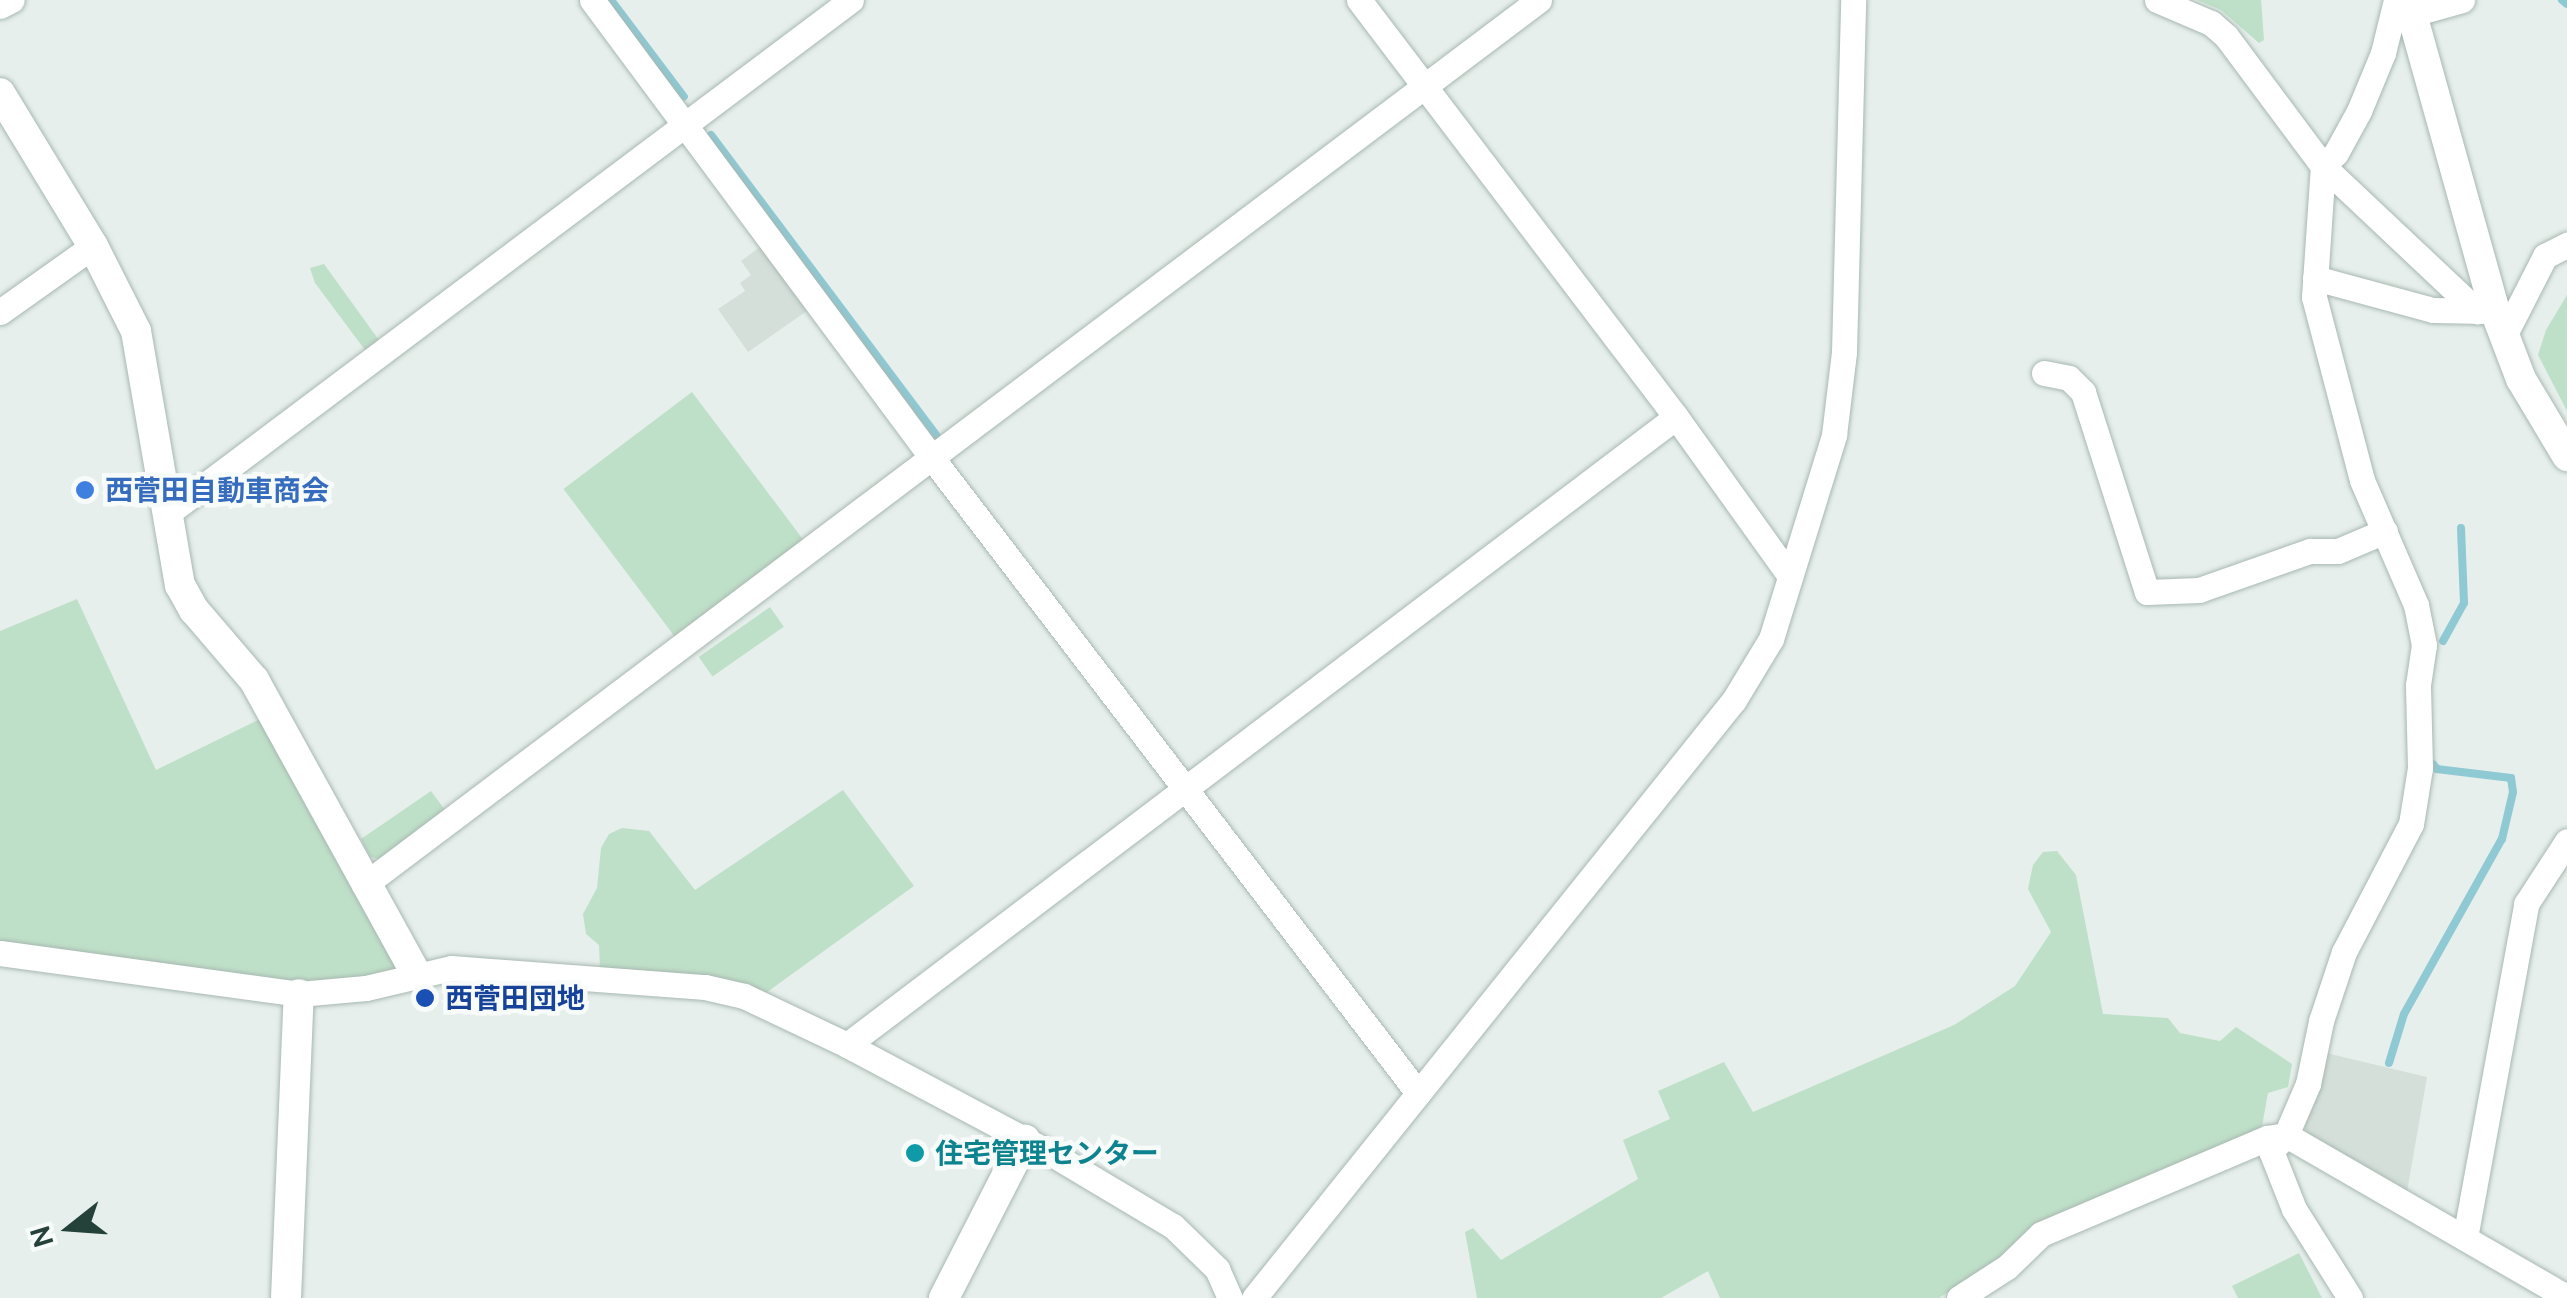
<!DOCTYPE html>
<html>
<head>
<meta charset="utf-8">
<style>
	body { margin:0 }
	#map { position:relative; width:2567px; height:1298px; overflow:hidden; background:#e6efeb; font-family:Ubuntu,"Noto Sans JP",sans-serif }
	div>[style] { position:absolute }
	.built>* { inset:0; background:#d4dfda }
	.green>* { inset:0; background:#bfe0c8; transform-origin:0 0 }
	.stream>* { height:8px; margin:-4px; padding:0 4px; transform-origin:4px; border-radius:4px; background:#8ec9d4 }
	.roads { filter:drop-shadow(0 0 2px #a8b8b2) drop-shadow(0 0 2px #a8b8b2) }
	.street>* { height:25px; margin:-12.5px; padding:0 12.5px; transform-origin:12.5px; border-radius:12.5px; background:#fff }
	.secondary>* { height:30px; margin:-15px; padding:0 15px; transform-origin:15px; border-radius:15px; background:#fff }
	.dots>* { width:28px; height:28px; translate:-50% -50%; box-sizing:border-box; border:5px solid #f7fbf9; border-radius:50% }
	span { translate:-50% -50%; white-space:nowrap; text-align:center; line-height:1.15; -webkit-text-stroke:9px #f7fbf9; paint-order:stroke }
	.shop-label { font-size:28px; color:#366cbe; font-weight:700 }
	.left { translate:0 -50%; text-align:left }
	.transit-label { font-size:28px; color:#164399; font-weight:700 }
	.culture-label { font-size:28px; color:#0d838f; font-weight:700 }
	.north { position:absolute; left:20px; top:1178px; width:100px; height:100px; -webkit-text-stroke:8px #f7fbf9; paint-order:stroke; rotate:253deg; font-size:28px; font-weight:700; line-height:40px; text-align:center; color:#24423a }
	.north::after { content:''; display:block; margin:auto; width:35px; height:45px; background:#24423a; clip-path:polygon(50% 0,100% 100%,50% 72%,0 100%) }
</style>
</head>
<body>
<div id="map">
	<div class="built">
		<div style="clip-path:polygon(760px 247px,807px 311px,748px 352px,718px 309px,745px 291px,740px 283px,751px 275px,741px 261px)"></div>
		<div style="clip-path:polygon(2326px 1053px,2427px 1077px,2407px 1192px,2309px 1137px,2303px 1121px)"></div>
	</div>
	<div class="green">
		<div style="clip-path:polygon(2197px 0,2261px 0,2264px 40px,2259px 43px,2221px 10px)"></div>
		<div style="clip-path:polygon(324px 264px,381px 343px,368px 354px,315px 283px,310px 268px)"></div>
		<div style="clip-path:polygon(2567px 295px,2567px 411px,2538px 355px,2546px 330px)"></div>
		<div style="left:692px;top:392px;width:193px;height:161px;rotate:53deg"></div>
		<div style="clip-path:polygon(77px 599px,156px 770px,260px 719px,400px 973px,305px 989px,0 949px,0 631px)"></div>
		<div style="left:770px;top:607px;width:24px;height:87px;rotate:55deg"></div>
		<div style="clip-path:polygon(843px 790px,914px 886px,763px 995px,600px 969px,599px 945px,586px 934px,583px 914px,597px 888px,601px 848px,609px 834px,622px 828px,649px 831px,695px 890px)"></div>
		<div style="clip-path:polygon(431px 791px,448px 814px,382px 860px,370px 857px,361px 839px)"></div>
		<div style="clip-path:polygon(2057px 851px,2076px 875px,2103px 1014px,2168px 1018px,2180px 1033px,2220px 1041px,2236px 1027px,2292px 1064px,2288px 1087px,2268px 1093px,2260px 1137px,1993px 1264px,1939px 1298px,1720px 1298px,1708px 1271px,1661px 1298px,1477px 1298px,1465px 1232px,1473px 1228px,1501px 1260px,1638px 1179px,1623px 1140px,1670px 1119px,1658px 1091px,1724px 1062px,1753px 1112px,1954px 1025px,2015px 986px,2051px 932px,2028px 889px,2033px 865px,2043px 852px)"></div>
		<div style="clip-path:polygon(2299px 1253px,2322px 1298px,2238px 1298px,2232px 1286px)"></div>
	</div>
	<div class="stream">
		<div style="left:611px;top:0;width:121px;rotate:53deg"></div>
		<div style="left:2562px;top:0;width:6px;rotate:39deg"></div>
		<div style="left:711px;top:135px;width:375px;rotate:53.1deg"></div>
		<div style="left:2443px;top:641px;width:43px;rotate:-61.1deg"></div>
		<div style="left:2464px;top:603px;width:75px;rotate:-92.3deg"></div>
		<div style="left:2389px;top:1063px;width:51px;rotate:-73deg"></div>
		<div style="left:2404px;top:1014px;width:201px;rotate:-60.8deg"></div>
		<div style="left:2502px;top:839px;width:48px;rotate:-76.8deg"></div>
		<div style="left:2513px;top:792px;width:14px;rotate:-98deg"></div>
		<div style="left:2511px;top:778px;width:75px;rotate:-173.1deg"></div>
		<div style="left:2437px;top:769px;width:6px;rotate:-129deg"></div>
	</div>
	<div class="roads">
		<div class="street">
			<div style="left:592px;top:0;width:570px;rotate:53.41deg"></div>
			<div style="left:932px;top:458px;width:800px;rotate:52.57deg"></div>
			<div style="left:1359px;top:0;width:524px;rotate:52.76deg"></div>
			<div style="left:1676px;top:417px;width:196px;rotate:54.4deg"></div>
			<div style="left:2157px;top:0;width:59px;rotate:23.1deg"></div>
			<div style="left:2211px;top:23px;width:20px;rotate:41deg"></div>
			<div style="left:2226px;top:36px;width:162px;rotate:53.3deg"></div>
			<div style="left:2323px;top:166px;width:212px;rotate:43.3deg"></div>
			<div style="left:0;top:6px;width:13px;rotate:-27deg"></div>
			<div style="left:2412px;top:14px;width:52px;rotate:-15.6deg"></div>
			<div style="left:2315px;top:278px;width:122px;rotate:15.2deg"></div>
			<div style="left:2433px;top:310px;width:52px;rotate:1.1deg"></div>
			<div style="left:0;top:312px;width:114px;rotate:-35.4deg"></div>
			<div style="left:2504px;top:336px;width:90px;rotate:-62.9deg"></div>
			<div style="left:2545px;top:256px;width:25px;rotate:-27deg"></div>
			<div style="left:2044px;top:373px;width:25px;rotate:11deg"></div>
			<div style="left:2069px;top:378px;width:20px;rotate:45deg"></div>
			<div style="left:2083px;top:392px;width:210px;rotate:72.3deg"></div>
			<div style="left:2147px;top:592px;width:52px;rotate:-2.2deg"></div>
			<div style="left:2199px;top:590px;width:118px;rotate:-19.4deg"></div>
			<div style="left:2310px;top:551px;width:28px"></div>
			<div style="left:2338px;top:551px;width:51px;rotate:-23.1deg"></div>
			<div style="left:168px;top:513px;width:854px;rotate:-36.91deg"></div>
			<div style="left:364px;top:885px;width:1471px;rotate:-36.99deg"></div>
			<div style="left:0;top:953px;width:302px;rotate:7.8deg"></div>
			<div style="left:299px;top:994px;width:67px;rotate:-5.1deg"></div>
			<div style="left:366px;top:988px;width:87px;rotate:-13.2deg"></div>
			<div style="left:451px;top:968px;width:255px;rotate:4.3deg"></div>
			<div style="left:705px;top:987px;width:40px;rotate:13deg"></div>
			<div style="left:744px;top:996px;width:114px;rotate:25.4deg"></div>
			<div style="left:847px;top:1045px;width:232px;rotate:28deg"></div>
			<div style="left:1052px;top:1154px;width:141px;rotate:30.8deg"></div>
			<div style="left:1173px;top:1226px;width:62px;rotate:44.3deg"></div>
			<div style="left:1217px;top:1269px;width:32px;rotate:66deg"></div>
			<div style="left:847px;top:1045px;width:1040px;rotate:-37.15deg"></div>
			<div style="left:2465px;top:1238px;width:340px;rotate:-79.6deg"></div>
			<div style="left:2526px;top:904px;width:75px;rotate:-56.9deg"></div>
			<div style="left:1254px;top:1298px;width:767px;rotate:-51.25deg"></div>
			<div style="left:1734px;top:700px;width:71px;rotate:-58.8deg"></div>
			<div style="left:1771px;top:639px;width:214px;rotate:-72.8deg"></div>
			<div style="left:1834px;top:435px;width:84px;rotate:-83.1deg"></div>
			<div style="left:1844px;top:352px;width:352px;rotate:-88.5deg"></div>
			<div style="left:1959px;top:1298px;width:57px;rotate:-32.9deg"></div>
			<div style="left:2007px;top:1267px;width:47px;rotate:-44.1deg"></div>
			<div style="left:2041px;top:1234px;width:246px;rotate:-23deg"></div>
			<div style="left:2267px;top:1138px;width:19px;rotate:-9deg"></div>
			<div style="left:2286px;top:1135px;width:324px;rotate:30deg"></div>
			<div style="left:2350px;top:1298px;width:105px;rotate:-122.2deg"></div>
			<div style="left:2294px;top:1209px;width:62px;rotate:-111.6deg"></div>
			<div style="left:2271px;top:1151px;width:22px;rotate:-47deg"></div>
			<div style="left:2286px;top:1135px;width:56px;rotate:-66.7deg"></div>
			<div style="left:2308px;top:1084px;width:64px;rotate:-78.3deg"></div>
			<div style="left:2321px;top:1021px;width:73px;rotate:-71.6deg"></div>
			<div style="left:2344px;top:952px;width:144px;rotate:-62.4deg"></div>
			<div style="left:2411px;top:824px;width:57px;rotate:-80.9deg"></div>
			<div style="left:2420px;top:768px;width:83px;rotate:-91.4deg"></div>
			<div style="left:2418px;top:685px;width:40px;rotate:-81.5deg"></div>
			<div style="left:2424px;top:645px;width:41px;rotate:-101.3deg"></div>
			<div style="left:2416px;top:605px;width:136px;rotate:-113.4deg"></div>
			<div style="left:2362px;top:480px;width:189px;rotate:-104.7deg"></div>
			<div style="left:2314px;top:297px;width:131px;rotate:-86.1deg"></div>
			<div style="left:2323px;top:166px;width:18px;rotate:-45deg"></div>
			<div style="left:2336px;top:153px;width:48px;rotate:-61.3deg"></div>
			<div style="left:2359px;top:111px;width:63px;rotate:-67.5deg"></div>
			<div style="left:2383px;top:53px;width:55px;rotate:-76.2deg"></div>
		</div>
		<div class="secondary">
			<div style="left:2408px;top:0;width:323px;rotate:74.4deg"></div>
			<div style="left:2495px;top:311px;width:73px;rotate:69.1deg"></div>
			<div style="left:2521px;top:379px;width:90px;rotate:59.1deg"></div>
			<div style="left:0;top:93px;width:179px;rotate:58.7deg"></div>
			<div style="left:93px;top:246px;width:95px;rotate:63.2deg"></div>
			<div style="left:136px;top:331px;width:258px;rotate:80.2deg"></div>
			<div style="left:180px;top:585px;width:29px;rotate:61deg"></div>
			<div style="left:194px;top:610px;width:92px;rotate:49.4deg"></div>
			<div style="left:254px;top:680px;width:337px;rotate:61.1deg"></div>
			<div style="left:286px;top:1298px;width:304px;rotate:-87.6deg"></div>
			<div style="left:944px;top:1298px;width:178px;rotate:-62.9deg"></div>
		</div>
	</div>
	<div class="dots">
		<div style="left:85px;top:490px;background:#3f7fe0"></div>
		<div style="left:425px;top:998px;background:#1a4fb4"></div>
		<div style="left:915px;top:1153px;background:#0f9aa8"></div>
	</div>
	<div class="shop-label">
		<span class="left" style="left:105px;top:490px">西菅田自動車商会</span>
	</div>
	<div class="transit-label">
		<span class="left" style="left:445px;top:998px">西菅田団地</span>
	</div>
	<div class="culture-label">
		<span class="left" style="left:935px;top:1153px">住宅管理センター</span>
	</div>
	<div class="north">N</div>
</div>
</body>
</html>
